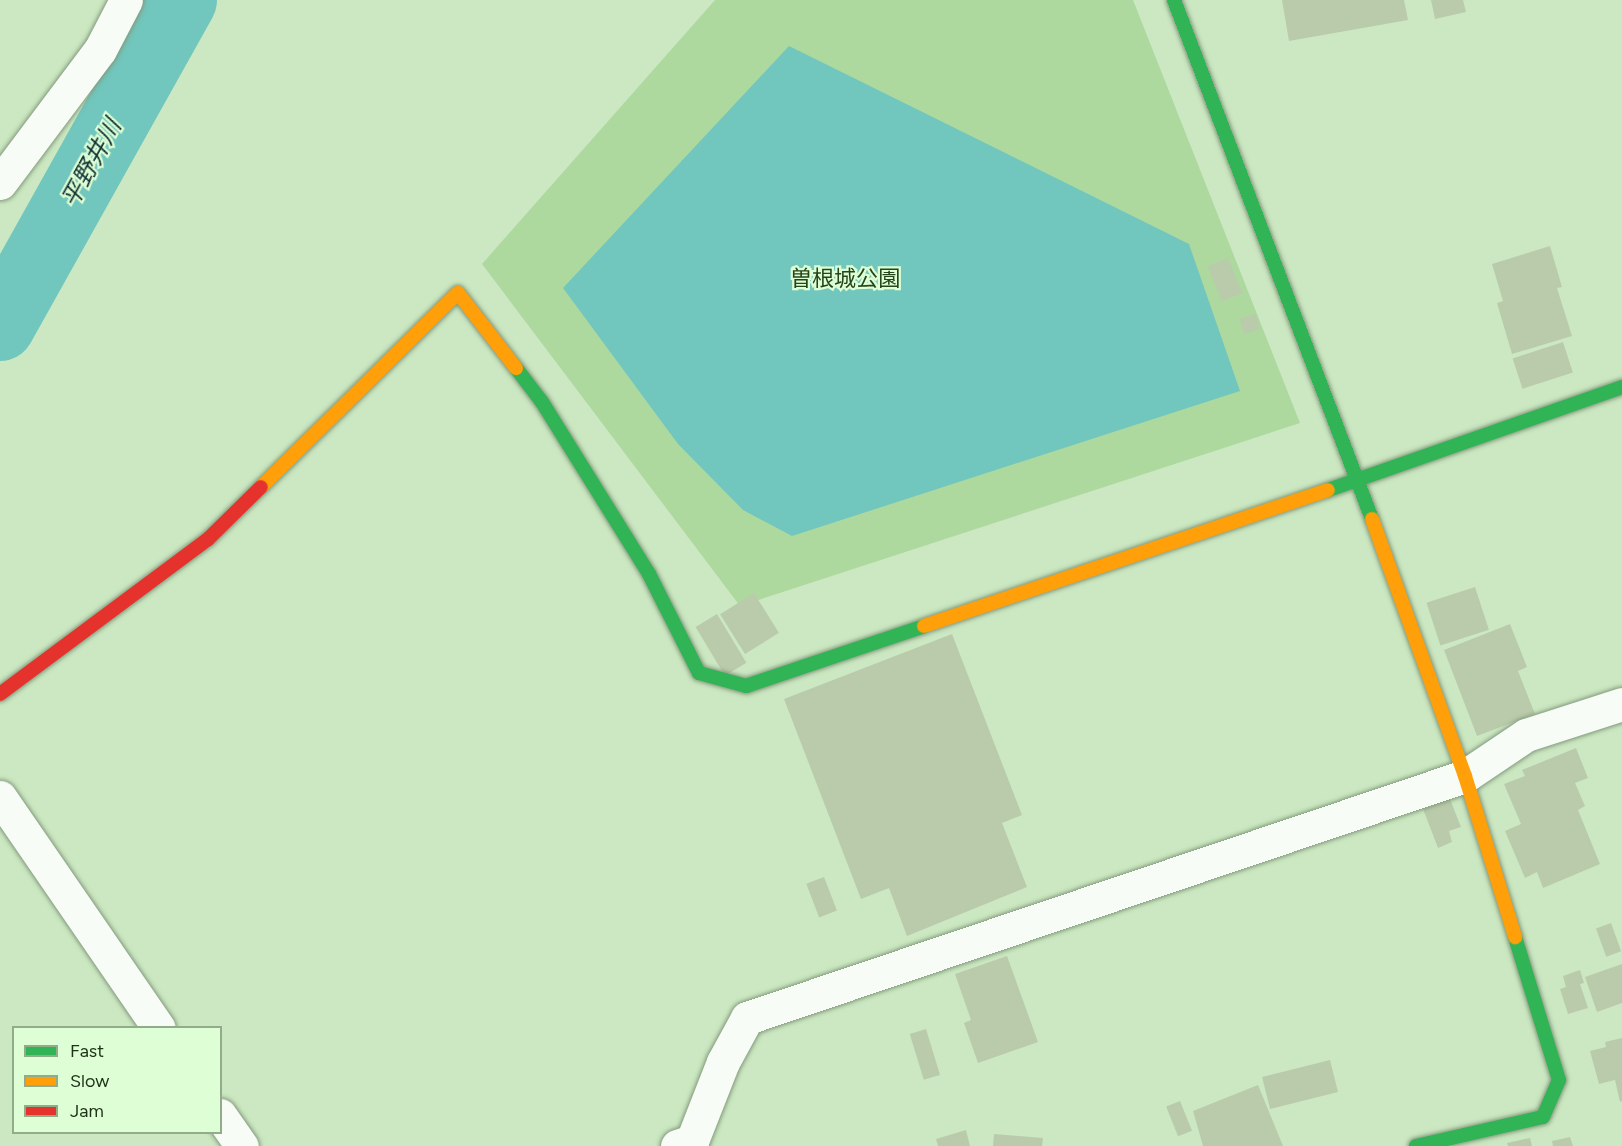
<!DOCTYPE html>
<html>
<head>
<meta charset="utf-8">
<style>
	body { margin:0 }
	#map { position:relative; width:1622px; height:1146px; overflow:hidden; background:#cbe8c2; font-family:Figtree,"Noto Sans JP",sans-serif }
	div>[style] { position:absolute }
	.green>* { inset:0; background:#add99f }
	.water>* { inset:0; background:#71c6bd }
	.river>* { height:70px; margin:-35px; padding:0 35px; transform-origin:35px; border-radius:35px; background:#71c6bd }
	.building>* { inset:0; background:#bacbab; transform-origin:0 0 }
	.roads { filter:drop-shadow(0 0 2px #849a7d) drop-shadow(0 0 2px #849a7d) }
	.street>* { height:33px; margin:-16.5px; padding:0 16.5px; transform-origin:16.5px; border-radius:16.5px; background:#f7fcf6 }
	.fast>* { height:14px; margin:-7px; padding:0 7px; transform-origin:7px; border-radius:7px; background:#30b455 }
	.slow>* { height:14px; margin:-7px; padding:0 7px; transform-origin:7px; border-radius:7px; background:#ff9f0a }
	.jam>* { height:14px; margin:-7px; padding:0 7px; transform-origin:7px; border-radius:7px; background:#e5322d }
	span { translate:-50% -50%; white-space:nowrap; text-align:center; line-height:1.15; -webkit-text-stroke:4.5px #defed5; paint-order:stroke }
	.park-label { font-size:22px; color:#25451b }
	.water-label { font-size:24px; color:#0d2f30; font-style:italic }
	.legend { position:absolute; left:12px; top:1026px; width:210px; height:108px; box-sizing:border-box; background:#defed5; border:2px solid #91ac89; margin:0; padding:8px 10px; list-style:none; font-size:18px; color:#1e3218 }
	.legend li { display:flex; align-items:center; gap:12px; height:30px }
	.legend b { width:30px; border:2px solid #91ac89 }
</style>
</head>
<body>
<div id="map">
	<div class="green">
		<div style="clip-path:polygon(715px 0,1133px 0,1300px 423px,740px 606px,482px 264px)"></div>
	</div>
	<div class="water">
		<div style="clip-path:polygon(789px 46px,1189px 244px,1240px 391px,792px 536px,743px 510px,678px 444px,563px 288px)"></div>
	</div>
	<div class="river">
		<div style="left:0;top:326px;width:373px;rotate:-60.8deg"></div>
	</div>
	<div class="building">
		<div style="clip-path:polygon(1282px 0,1404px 0,1408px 20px,1289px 41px)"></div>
		<div style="clip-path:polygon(1431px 0,1463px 0,1466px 12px,1435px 19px)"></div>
		<div style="clip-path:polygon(1550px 246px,1562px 287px,1557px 288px,1572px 336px,1512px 354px,1497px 303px,1503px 301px,1492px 264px)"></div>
		<div style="left:1228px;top:258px;width:38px;height:22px;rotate:68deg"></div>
		<div style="left:1256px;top:314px;width:16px;height:17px;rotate:75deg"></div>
		<div style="left:1563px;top:342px;width:32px;height:53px;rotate:72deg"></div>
		<div style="left:1475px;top:587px;width:45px;height:51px;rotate:72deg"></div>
		<div style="left:754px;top:593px;width:47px;height:40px;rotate:58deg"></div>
		<div style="left:717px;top:614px;width:57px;height:25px;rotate:59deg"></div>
		<div style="clip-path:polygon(1510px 624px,1527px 667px,1518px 671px,1535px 714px,1477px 736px,1444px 650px)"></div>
		<div style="clip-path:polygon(952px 634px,1022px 815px,1002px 823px,1027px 887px,907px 936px,889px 888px,861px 899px,784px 699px)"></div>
		<div style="clip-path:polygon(1576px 748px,1588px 778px,1575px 783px,1585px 806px,1578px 810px,1600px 864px,1543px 888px,1537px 872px,1525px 878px,1505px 831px,1521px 824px,1504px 784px,1525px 776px,1522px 770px)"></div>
		<div style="clip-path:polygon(1450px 799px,1461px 827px,1449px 831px,1452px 842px,1438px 848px,1423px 809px)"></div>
		<div style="left:824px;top:877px;width:36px;height:19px;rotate:69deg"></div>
		<div style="left:1611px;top:923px;width:30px;height:16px;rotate:70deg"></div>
		<div style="clip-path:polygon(1007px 956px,1038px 1042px,978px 1063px,964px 1023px,971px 1020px,955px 974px)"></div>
		<div style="clip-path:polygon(1622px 964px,1622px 1003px,1597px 1012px,1585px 977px)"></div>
		<div style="clip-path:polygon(1580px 970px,1584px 983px,1580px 984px,1588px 1008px,1568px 1014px,1560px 989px,1566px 987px,1563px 976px)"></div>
		<div style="left:926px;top:1029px;width:48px;height:17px;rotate:73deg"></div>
		<div style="clip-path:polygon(1622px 1038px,1622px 1101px,1620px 1102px,1615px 1080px,1599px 1084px,1590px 1051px,1606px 1047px,1605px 1042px)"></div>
		<div style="left:1330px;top:1060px;width:33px;height:70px;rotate:76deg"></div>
		<div style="clip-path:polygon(1258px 1085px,1283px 1146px,1203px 1146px,1193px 1111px)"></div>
		<div style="left:1180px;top:1101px;width:32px;height:15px;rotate:68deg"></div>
		<div style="clip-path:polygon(966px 1130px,970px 1146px,938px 1146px,936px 1139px)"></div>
		<div style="clip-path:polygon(994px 1134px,1043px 1138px,1042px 1146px,993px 1146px)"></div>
		<div style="clip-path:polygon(1570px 1137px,1573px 1146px,1553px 1146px,1552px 1141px)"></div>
		<div style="clip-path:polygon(1530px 1138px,1532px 1146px,1508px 1146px,1507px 1143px)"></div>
	</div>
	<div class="roads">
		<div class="street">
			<div style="left:0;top:183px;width:166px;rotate:-53.1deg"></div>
			<div style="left:100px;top:50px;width:56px;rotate:-62.5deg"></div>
			<div style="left:0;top:797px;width:280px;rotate:55.5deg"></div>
			<div style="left:220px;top:1115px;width:38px;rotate:55deg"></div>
			<div style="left:677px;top:1146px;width:16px;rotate:-18deg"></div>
			<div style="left:692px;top:1141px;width:85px;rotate:-68.6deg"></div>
			<div style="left:723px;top:1062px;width:50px;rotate:-61.4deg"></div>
			<div style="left:747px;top:1018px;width:758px;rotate:-18.63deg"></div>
			<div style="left:1465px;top:776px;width:73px;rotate:-33.9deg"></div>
			<div style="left:1526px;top:735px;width:101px;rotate:-17.9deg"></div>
		</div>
		<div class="fast">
			<div style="left:1174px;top:0;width:555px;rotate:69.12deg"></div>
			<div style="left:516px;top:368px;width:43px;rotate:52.6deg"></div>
			<div style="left:542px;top:402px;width:203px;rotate:58.1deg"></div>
			<div style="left:649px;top:574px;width:111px;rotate:63.2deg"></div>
			<div style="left:699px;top:673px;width:49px;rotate:15.5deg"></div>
			<div style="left:746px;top:686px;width:188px;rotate:-18.6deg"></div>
			<div style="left:1328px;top:490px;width:312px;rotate:-19.3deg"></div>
			<div style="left:1416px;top:1146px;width:130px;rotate:-12.9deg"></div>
			<div style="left:1543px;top:1117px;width:40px;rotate:-66.6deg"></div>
			<div style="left:1559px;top:1080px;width:150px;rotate:-107.1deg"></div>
		</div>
		<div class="slow">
			<div style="left:261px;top:487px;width:276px;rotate:-44.6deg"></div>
			<div style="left:458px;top:293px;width:95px;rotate:52.3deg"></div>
			<div style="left:1372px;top:519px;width:273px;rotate:70.1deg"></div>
			<div style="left:1465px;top:776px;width:169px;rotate:72.7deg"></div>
			<div style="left:924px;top:626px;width:426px;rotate:-18.6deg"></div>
		</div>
		<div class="jam">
			<div style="left:0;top:694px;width:259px;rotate:-36.7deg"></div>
			<div style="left:208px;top:539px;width:74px;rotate:-44.5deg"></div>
		</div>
	</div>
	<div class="park-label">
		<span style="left:845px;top:279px">曽根城公園</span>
	</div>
	<div class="water-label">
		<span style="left:91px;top:163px;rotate:-61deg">平野井川</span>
	</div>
	<ul class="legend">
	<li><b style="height:8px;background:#30b455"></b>Fast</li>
	<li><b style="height:8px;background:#ff9f0a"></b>Slow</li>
	<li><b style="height:8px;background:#e5322d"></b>Jam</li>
	</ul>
</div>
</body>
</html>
